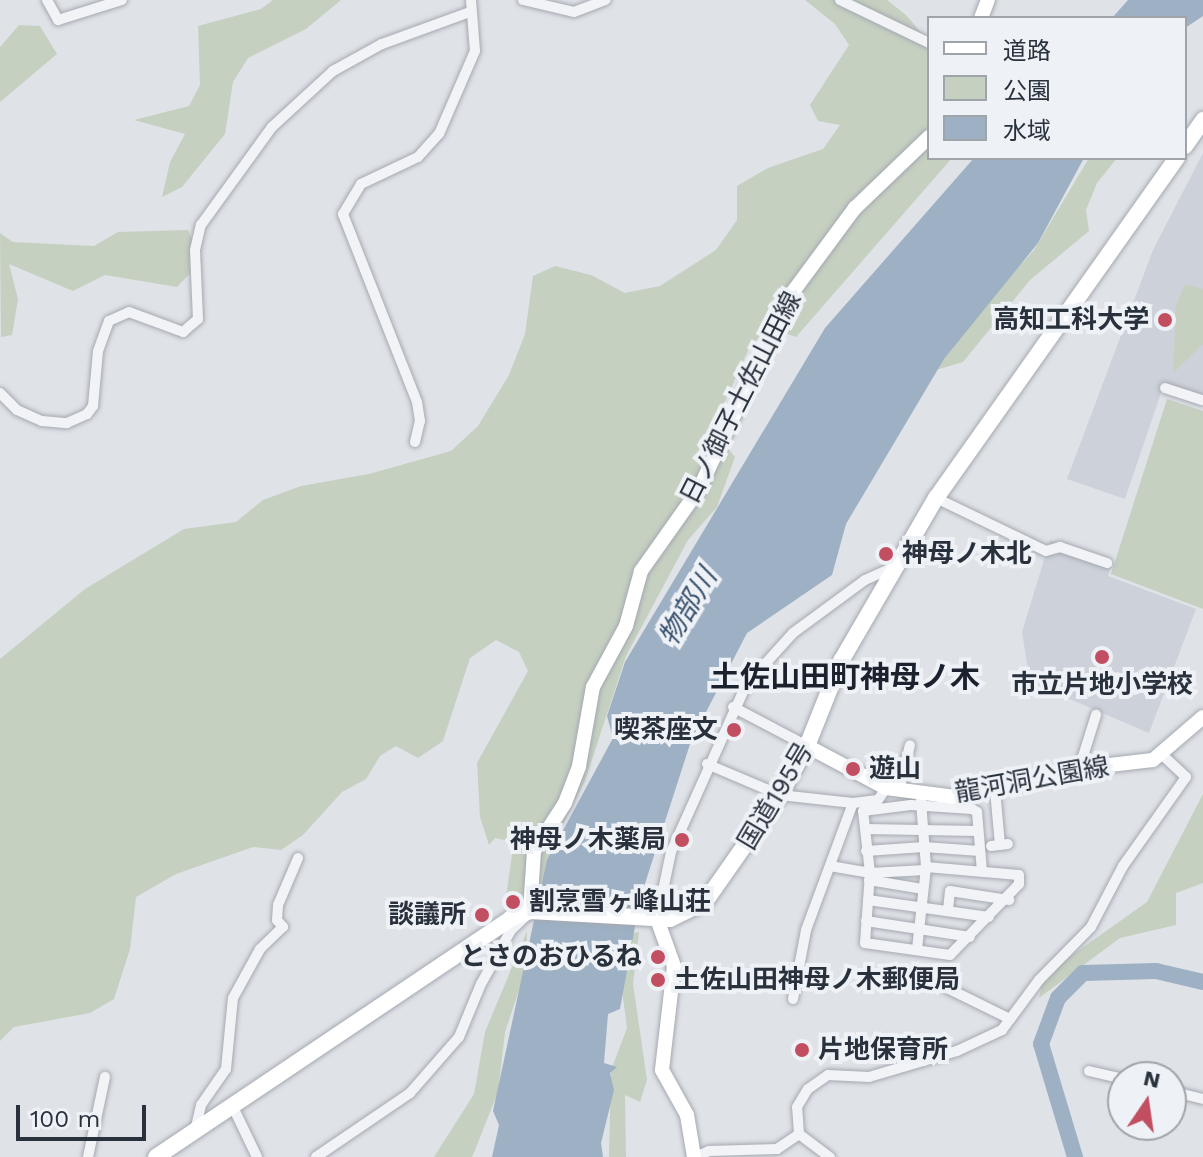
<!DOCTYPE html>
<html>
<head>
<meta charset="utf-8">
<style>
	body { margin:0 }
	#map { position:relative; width:1203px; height:1157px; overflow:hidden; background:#dfe2e7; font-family:"Work Sans","Noto Sans JP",sans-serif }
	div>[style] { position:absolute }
	.built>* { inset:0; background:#cdd1d9 }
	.green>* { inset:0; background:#c5d0c1 }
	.water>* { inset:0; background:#9db0c4 }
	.river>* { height:16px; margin:-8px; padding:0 8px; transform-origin:8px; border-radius:8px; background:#9db0c4 }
	.roads { filter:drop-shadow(0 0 2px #a5a9b1) drop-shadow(0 0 2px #a5a9b1) }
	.minor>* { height:10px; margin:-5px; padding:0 5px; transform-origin:5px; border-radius:5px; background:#f1f3f6 }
	.major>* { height:14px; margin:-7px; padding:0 7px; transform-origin:7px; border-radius:7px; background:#fff }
	.highway>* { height:16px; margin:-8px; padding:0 8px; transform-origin:8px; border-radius:8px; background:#fff }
	.dots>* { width:22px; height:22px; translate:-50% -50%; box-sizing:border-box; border:4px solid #eef1f5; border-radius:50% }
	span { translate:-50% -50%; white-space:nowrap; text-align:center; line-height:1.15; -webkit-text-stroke:8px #eef1f5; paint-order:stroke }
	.poi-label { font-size:26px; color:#29313d; font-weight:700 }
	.right { translate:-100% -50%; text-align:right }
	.left { translate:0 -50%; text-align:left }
	.street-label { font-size:26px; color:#29313d }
	.water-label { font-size:28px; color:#37506d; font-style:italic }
	.quarter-label { font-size:30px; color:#1b222e; font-weight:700 }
	.legend { position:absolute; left:927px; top:16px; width:260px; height:144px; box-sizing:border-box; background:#eef1f5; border:2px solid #9fa4ab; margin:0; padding:10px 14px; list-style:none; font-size:24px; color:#29313d }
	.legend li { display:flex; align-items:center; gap:16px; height:40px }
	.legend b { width:40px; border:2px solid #9fa4ab }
	.north { position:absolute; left:1107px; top:1061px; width:80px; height:80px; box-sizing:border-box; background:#eef1f5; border:2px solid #9fa4ab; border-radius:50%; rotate:13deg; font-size:22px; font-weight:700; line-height:32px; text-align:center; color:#29313d }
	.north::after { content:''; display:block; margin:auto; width:28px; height:36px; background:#c24e61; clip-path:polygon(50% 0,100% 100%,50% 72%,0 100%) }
	.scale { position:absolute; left:16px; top:1105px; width:130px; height:36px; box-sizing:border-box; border:4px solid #29313d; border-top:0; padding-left:10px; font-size:24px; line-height:28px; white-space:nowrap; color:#29313d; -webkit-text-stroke:6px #eef1f5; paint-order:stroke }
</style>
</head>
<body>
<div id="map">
	<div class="built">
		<div style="clip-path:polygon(1203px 153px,1203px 403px,1162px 390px,1125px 499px,1067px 479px,1153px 250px)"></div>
		<div style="clip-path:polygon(1050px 540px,1112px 563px,1108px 576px,1196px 609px,1149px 733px,1030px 682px,1022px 632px)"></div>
	</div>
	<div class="green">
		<div style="clip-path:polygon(273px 0,341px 0,306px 29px,248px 58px,233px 82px,225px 134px,182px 187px,162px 197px,170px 162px,185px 134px,134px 120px,189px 106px,200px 85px,198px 26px,261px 9px)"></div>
		<div style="clip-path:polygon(805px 0,887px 0,906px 15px,929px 42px,929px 158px,952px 158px,796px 337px,774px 329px,751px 344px,718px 417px,720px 440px,735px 457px,717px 507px,688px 540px,626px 656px,585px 781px,561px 829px,547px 891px,506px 896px,514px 842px,495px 838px,489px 845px,480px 817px,477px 763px,528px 671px,519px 652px,496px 640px,470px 658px,443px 741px,418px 758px,396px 746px,380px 756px,366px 779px,342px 792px,303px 835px,281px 850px,253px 847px,176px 874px,136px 897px,130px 949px,114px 999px,90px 1013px,14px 1027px,0 1041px,0 659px,85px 589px,184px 529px,236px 522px,263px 500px,301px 486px,369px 474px,451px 451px,478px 426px,509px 375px,525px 334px,533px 276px,555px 266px,591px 275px,625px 293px,660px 286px,716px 250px,737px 220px,737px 186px,768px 168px,823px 149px,840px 125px,818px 121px,810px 105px,849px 45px,835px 24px)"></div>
		<div style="clip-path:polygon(19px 25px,40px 26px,57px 54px,0 102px,0 47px)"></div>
		<div style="clip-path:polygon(1089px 158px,1117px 158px,1097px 183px,1086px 210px,1089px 231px,1030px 280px,963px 362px,936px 370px,946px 348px,1034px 250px)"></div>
		<div style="clip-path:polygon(188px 230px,202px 261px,177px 287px,105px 275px,73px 291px,9px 264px,18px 299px,12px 335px,1px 337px,0 233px,13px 242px,94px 246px,118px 232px)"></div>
		<div style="clip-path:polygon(1185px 284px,1203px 289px,1203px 344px,1173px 373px,1176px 306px)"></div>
		<div style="clip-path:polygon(1167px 399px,1203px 411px,1203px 609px,1111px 574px)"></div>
		<div style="clip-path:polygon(1203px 794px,1203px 883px,1176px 893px,1176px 925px,1120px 938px,1039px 998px,1044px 975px,1147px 902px)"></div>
		<div style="clip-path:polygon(527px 931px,526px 969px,505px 1032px,498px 1092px,475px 1150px,472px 1157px,434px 1157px,474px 1094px,485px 1032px)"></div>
		<div style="clip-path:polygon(639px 932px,633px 984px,647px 1080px,640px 1102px,625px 1095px,626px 1157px,609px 1157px,611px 1070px,627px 1028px,620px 975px,628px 934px)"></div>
	</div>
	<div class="water">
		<div style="clip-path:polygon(1128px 0,1203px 0,1203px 16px,1185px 28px,1185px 18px,1112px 18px)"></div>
		<div style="clip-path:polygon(974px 158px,1084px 158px,1038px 243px,944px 359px,846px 524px,832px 575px,747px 633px,691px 741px,640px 899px,620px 1009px,608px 1014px,604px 1063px,617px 1067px,610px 1073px,614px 1090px,601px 1143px,603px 1157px,492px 1157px,499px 1125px,493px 1111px,547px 860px,613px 738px,607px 716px,625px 662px,825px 328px)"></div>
	</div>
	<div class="river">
		<div style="left:1075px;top:1157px;width:118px;rotate:-106.7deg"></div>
		<div style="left:1041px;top:1044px;width:49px;rotate:-69.7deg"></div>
		<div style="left:1058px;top:998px;width:35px;rotate:-45deg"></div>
		<div style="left:1083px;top:973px;width:73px;rotate:-1.6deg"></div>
		<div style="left:1156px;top:971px;width:48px;rotate:13.2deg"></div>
	</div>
	<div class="roads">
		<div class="minor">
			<div style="left:47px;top:0;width:23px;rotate:61deg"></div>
			<div style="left:58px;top:20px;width:67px;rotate:-17.4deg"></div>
			<div style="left:523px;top:0;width:52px;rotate:13.2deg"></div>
			<div style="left:574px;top:12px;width:34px;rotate:-21deg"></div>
			<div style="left:840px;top:0;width:99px;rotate:25.8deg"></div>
			<div style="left:1165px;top:388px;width:40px;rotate:18deg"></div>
			<div style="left:0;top:393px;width:24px;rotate:45deg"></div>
			<div style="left:17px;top:410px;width:27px;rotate:24deg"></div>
			<div style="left:42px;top:421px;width:25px;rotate:5deg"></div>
			<div style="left:67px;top:423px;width:22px;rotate:-24deg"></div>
			<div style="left:87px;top:414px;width:10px;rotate:-53deg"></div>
			<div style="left:93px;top:406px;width:55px;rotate:-84.8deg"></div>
			<div style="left:98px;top:351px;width:32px;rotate:-70deg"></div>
			<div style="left:109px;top:321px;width:22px;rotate:-24deg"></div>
			<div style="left:129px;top:312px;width:58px;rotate:20.3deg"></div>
			<div style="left:183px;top:332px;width:20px;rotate:-41deg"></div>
			<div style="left:198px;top:319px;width:69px;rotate:-92.5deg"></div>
			<div style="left:195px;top:250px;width:26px;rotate:-77deg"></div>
			<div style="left:201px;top:225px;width:121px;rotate:-54.1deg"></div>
			<div style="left:272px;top:127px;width:83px;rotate:-42.6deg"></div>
			<div style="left:333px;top:71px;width:56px;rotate:-28.9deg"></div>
			<div style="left:382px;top:44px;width:94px;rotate:-20deg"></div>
			<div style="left:415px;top:442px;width:22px;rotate:-77deg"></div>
			<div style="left:420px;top:421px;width:19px;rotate:-99deg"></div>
			<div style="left:417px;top:402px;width:202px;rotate:-111.5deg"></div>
			<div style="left:343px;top:214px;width:35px;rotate:-59deg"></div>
			<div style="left:361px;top:184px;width:63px;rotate:-25.3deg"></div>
			<div style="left:418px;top:157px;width:31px;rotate:-48deg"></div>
			<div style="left:439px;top:134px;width:90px;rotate:-66.6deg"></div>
			<div style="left:475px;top:51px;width:51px;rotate:-94.5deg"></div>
			<div style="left:936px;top:498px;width:122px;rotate:25.7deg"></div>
			<div style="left:1046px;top:551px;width:15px;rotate:-16deg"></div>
			<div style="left:1060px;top:547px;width:50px;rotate:18.8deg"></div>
			<div style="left:733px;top:707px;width:84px;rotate:27.8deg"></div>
			<div style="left:707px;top:764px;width:79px;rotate:23deg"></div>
			<div style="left:780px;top:795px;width:73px;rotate:6.3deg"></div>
			<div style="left:853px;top:803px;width:25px;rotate:-7deg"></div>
			<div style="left:878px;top:800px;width:14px;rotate:-56deg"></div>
			<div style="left:1079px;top:769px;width:57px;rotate:-72.5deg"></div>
			<div style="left:899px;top:790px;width:46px;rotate:-76.3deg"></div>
			<div style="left:995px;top:790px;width:55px;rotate:84.8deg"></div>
			<div style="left:865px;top:829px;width:113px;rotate:1deg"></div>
			<div style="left:991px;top:846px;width:17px;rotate:-7deg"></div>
			<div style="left:866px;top:851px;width:58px;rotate:-3.9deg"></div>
			<div style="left:924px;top:847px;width:56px;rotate:4.1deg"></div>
			<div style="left:830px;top:866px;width:41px;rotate:9.9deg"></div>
			<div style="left:870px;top:873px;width:55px;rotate:-3.1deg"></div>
			<div style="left:926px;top:867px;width:93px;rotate:4.9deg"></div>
			<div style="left:1019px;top:875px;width:9px;rotate:90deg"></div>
			<div style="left:1019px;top:884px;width:99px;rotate:134.2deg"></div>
			<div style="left:950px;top:955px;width:86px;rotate:-172deg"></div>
			<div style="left:865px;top:943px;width:70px;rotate:-85.9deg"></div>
			<div style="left:870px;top:873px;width:62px;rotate:-96.4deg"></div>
			<div style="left:863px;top:811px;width:48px;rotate:-7.1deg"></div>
			<div style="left:911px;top:805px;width:61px;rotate:3.8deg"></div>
			<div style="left:972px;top:809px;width:6px;rotate:31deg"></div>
			<div style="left:977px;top:812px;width:60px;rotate:85.2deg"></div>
			<div style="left:869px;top:880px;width:55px;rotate:9.5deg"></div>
			<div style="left:868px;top:900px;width:122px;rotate:8deg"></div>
			<div style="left:948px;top:910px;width:19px;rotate:-84deg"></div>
			<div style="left:950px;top:891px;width:60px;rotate:8.7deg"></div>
			<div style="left:657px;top:919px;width:68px;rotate:-78.2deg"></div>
			<div style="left:671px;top:852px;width:183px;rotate:-65.8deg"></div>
			<div style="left:746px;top:685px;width:70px;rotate:-47.9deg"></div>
			<div style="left:793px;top:633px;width:89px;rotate:-36.4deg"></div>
			<div style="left:865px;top:580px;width:30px;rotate:-24deg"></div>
			<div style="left:866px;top:921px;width:105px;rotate:8.7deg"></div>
			<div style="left:917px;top:949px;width:82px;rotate:-83.7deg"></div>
			<div style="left:926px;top:867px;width:67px;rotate:-94.3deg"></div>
			<div style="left:943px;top:986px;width:75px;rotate:26.2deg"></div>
			<div style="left:793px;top:999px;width:70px;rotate:-79.3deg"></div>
			<div style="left:806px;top:930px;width:135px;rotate:-69.7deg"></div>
			<div style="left:1089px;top:1071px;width:35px;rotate:13deg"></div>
			<div style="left:1171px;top:1091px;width:33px;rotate:14deg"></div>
			<div style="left:232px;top:1105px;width:58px;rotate:64.3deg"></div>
			<div style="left:195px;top:1131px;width:27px;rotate:-77deg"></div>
			<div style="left:201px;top:1105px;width:44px;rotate:-55.2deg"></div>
			<div style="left:226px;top:1069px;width:71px;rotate:-84.4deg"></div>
			<div style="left:233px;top:998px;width:56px;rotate:-61.1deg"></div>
			<div style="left:260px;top:949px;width:32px;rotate:-44deg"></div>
			<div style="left:283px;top:927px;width:9px;rotate:-131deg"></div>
			<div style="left:277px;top:920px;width:15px;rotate:-86deg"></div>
			<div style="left:278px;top:905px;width:51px;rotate:-66.9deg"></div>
			<div style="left:799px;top:1134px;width:27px;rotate:-94deg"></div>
			<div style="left:797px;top:1107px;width:21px;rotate:-59deg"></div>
			<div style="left:808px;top:1089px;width:24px;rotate:-35deg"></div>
			<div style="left:828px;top:1075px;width:41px;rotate:2.8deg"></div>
			<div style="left:869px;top:1077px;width:92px;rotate:-16.5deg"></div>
			<div style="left:957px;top:1051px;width:50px;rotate:-25deg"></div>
			<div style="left:1002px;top:1030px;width:62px;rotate:-53.5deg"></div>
			<div style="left:1039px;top:980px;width:74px;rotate:-45.5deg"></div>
			<div style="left:1091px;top:927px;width:69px;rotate:-62.3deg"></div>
			<div style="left:1123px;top:866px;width:109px;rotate:-54.7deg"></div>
			<div style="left:1186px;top:777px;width:33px;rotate:-137deg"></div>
			<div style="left:799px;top:1134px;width:39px;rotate:37deg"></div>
			<div style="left:88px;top:1157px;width:82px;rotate:-78deg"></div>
			<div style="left:316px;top:1157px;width:114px;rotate:-34.2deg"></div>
			<div style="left:410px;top:1093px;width:74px;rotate:-48.8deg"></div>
			<div style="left:459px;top:1037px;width:57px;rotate:-67.5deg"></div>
			<div style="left:481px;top:984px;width:62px;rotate:-60.9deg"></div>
			<div style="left:511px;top:930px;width:21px;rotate:-43deg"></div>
			<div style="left:695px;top:1157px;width:15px;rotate:-23deg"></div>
			<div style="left:709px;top:1151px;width:68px;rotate:-1.7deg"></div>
			<div style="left:777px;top:1149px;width:27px;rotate:-34deg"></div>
		</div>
		<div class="major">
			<div style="left:981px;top:18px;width:19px;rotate:-69deg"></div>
			<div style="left:807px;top:746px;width:89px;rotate:28deg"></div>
			<div style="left:886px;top:788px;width:70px;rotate:7.4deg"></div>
			<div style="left:955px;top:797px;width:132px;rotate:-12.7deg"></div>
			<div style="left:1084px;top:768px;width:69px;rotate:-6.6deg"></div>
			<div style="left:1153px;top:760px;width:66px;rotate:-40.7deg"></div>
			<div style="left:530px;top:911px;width:60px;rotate:-86.2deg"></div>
			<div style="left:534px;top:851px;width:57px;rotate:-57.1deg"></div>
			<div style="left:565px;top:803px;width:40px;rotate:-69deg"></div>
			<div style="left:579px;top:766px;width:80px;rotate:-80deg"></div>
			<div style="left:593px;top:687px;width:69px;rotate:-61.6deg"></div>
			<div style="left:626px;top:626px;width:57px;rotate:-74.7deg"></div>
			<div style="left:641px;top:571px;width:100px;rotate:-54.7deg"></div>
			<div style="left:699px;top:489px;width:217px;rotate:-64.6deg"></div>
			<div style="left:792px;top:293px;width:106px;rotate:-53.5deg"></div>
			<div style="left:855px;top:208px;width:103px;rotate:-43.8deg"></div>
			<div style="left:657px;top:919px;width:50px;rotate:70.1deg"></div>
			<div style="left:674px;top:966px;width:105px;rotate:96.6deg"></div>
			<div style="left:662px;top:1070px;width:51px;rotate:60.9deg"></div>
			<div style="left:687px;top:1115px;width:43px;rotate:80.5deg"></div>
		</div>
		<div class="highway">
			<div style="left:1185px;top:146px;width:32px;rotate:-55deg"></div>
			<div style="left:156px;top:1157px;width:428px;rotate:-33.9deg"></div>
			<div style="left:511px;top:918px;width:20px;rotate:-20deg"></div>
			<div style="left:530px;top:911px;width:140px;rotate:3.3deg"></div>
			<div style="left:670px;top:919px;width:39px;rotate:-26deg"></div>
			<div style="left:705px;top:902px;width:131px;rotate:-55deg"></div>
			<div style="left:780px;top:795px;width:56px;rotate:-61.1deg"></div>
			<div style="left:807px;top:746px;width:92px;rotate:-68.2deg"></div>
			<div style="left:841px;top:661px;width:189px;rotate:-59.8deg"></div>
			<div style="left:936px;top:498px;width:417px;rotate:-54.7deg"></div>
		</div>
	</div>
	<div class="dots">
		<div style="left:1165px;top:320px;background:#c24e61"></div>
		<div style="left:886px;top:554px;background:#c24e61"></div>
		<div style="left:1102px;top:657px;background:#c24e61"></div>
		<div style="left:734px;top:730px;background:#c24e61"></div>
		<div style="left:853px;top:769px;background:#c24e61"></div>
		<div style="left:682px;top:840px;background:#c24e61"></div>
		<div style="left:513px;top:902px;background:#c24e61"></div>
		<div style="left:482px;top:915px;background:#c24e61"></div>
		<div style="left:658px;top:957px;background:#c24e61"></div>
		<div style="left:658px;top:980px;background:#c24e61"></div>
		<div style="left:802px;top:1050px;background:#c24e61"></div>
	</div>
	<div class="poi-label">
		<span class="right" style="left:1149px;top:320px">高知工科大学</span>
		<span class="left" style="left:902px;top:554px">神母ノ木北</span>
		<span style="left:1102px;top:685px">市立片地小学校</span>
		<span class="right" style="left:718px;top:730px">喫茶座文</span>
		<span class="left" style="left:869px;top:769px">遊山</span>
		<span class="right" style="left:666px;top:840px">神母ノ木薬局</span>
		<span class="left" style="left:529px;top:902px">割烹雪ヶ峰山荘</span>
		<span class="right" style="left:466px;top:915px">談議所</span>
		<span class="right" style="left:642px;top:957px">とさのおひるね</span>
		<span class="left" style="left:674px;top:980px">土佐山田神母ノ木郵便局</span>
		<span class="left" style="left:818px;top:1050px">片地保育所</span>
	</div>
	<div class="street-label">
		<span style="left:741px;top:398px;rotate:-63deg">日ノ御子土佐山田線</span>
		<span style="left:1032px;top:780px;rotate:-10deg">龍河洞公園線</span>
		<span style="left:776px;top:796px;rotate:-59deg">国道195号</span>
	</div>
	<div class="water-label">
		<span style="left:688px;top:607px;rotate:-59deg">物部川</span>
	</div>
	<div class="quarter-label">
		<span style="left:845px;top:677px">土佐山田町神母ノ木</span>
	</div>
	<ul class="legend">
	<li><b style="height:10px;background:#fff"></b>道路</li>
	<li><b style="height:22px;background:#c5d0c1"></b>公園</li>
	<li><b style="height:22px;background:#9db0c4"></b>水域</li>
	</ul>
	<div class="north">N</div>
	<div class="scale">100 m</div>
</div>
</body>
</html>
